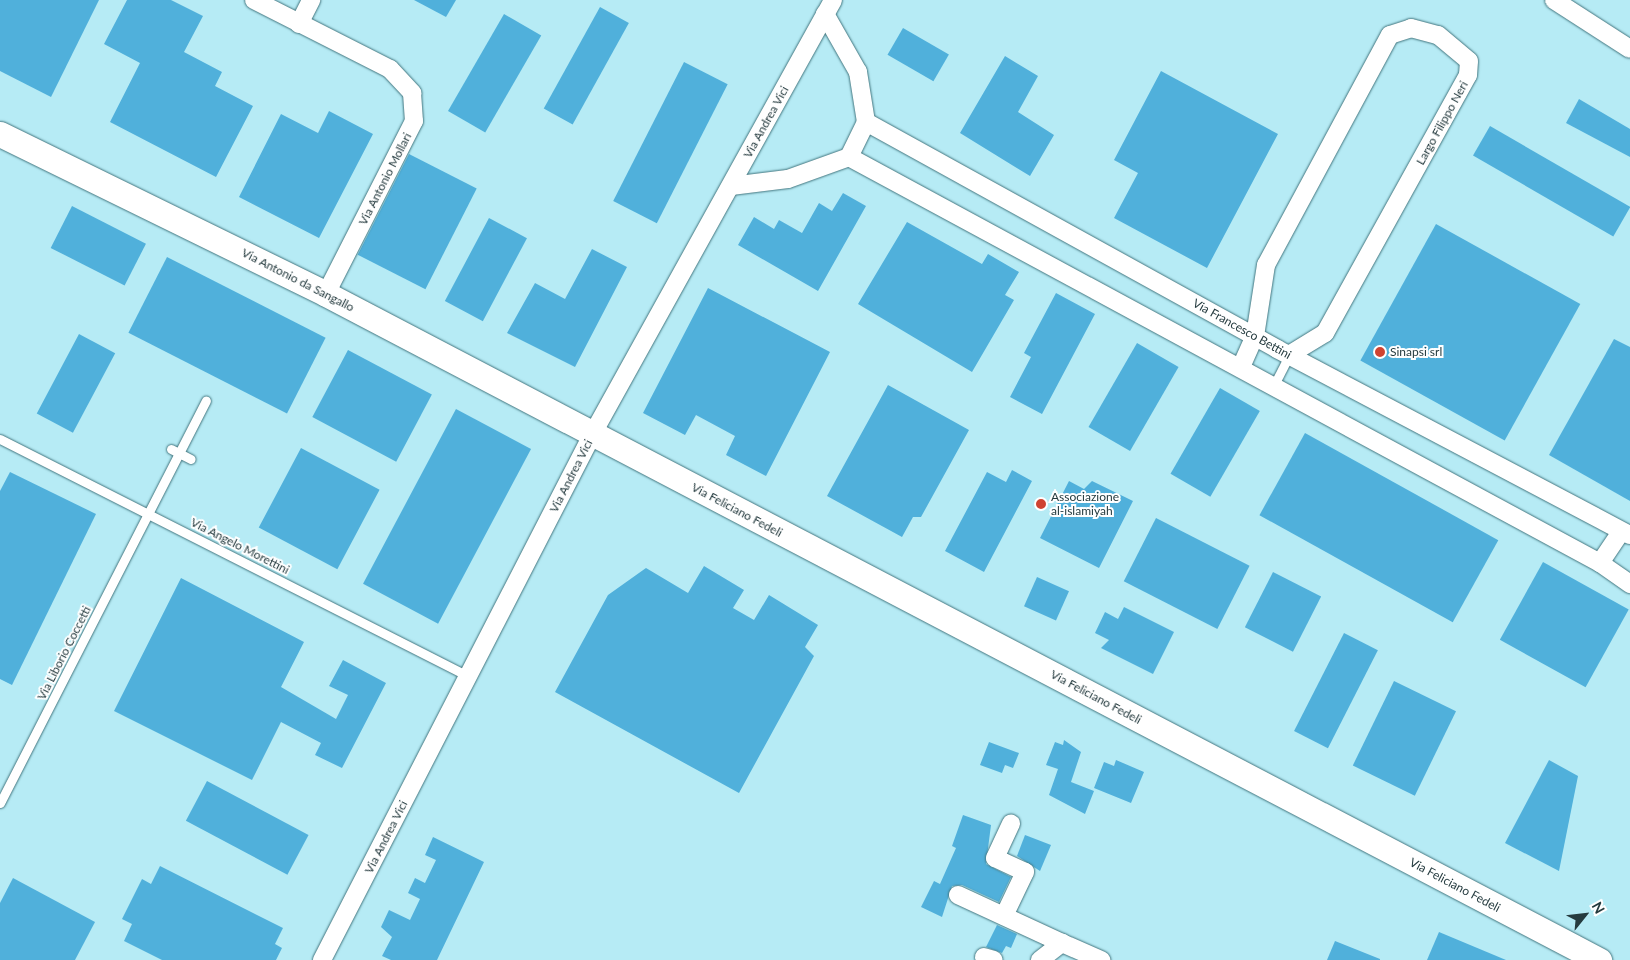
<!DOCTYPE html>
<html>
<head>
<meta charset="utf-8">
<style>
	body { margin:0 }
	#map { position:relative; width:1630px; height:960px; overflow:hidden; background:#b6ebf5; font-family:Lato,sans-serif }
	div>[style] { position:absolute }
	.building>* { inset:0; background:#50b0db; transform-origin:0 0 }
	.roads { filter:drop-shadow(0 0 1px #42757e) drop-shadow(0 0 1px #42757e) }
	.lane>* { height:9px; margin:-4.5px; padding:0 4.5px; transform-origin:4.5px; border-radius:4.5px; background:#fff }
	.street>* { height:18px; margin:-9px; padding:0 9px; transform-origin:9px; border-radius:9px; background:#fff }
	.secondary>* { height:25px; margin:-12.5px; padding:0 12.5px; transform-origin:12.5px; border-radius:12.5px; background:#fff }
	.dots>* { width:14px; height:14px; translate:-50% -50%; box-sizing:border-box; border:2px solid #fff; border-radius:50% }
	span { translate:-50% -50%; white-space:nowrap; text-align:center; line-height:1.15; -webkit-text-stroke:4px #fff; paint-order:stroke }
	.street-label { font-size:12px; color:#253b3f }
	.poi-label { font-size:12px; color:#253b3f }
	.left { translate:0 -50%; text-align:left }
	.north { position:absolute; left:1560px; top:890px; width:50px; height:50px; -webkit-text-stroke:4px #fff; paint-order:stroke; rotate:61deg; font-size:14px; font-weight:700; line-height:20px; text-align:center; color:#253b3f }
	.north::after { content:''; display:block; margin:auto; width:18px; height:22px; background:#253b3f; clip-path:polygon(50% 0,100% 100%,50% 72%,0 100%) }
</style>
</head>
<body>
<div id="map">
	<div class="building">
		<div style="clip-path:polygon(0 0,99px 0,51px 97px,0 71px)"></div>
		<div style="clip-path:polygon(127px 0,171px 0,203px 16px,184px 52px,222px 72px,215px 86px,253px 106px,216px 177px,110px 122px,140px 63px,104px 44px)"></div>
		<div style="clip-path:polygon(414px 0,456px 0,446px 17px)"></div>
		<div style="left:600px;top:7px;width:33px;height:116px;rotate:29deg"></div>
		<div style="left:504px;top:14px;width:43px;height:112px;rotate:30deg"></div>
		<div style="left:903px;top:28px;width:53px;height:31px;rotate:30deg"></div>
		<div style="clip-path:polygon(1005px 56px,1038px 76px,1018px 112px,1054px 135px,1030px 176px,960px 133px)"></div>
		<div style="left:684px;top:62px;width:49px;height:156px;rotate:27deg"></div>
		<div style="clip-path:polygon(1161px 71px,1278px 134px,1207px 268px,1114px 218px,1138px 173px,1114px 160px)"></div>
		<div style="clip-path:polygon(1579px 99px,1630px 129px,1630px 157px,1566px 123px)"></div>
		<div style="clip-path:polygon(329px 111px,373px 134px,319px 238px,239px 197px,281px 114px,318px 133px)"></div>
		<div style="left:1490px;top:126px;width:162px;height:34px;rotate:30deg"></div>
		<div style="left:409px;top:154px;width:76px;height:113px;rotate:27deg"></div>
		<div style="clip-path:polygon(843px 193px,866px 206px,818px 291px,738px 245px,754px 217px,774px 229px,779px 220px,802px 233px,819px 203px,832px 211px)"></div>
		<div style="left:72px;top:206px;width:83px;height:47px;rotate:27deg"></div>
		<div style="left:489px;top:218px;width:43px;height:94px;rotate:28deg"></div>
		<div style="clip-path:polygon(907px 222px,982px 264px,988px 254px,1019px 272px,1005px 295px,1014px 300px,972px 372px,858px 304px)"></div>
		<div style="left:1436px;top:224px;width:165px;height:156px;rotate:29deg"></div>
		<div style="clip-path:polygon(592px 249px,627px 267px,575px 367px,507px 333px,535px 283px,565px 299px)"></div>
		<div style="left:167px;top:257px;width:178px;height:85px;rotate:27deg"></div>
		<div style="clip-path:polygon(708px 288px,830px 352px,766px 476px,726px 455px,735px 436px,696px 415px,685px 435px,643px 413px)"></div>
		<div style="clip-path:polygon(1056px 293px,1095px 314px,1042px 414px,1010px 397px,1031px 357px,1024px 353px)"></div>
		<div style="left:79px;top:334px;width:41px;height:90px;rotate:28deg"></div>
		<div style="clip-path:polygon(1614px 339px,1630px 347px,1630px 501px,1549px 455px)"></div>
		<div style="left:1137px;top:343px;width:48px;height:97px;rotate:30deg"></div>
		<div style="left:348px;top:350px;width:95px;height:76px;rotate:28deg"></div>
		<div style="clip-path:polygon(888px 385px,969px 430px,921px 517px,913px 517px,902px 537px,827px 496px)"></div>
		<div style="left:1220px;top:388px;width:46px;height:99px;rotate:30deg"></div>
		<div style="left:456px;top:409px;width:85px;height:198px;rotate:28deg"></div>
		<div style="left:1305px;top:433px;width:221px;height:94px;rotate:29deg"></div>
		<div style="left:301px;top:448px;width:89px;height:90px;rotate:28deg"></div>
		<div style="clip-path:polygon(1012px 470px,1032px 481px,984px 572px,945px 551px,987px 472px,1006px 482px)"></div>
		<div style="clip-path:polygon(10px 472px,96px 514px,12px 685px,0 679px,0 491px)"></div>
		<div style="clip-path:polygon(1069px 481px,1084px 489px,1092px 481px,1133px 501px,1099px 568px,1040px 538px)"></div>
		<div style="left:1156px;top:518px;width:105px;height:71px;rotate:27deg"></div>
		<div style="left:1543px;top:562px;width:98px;height:89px;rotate:29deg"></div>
		<div style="clip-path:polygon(704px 566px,744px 590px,733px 608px,754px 620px,769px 595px,818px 625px,805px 647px,814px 656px,739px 793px,555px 692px,608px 595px,646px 568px,688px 593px)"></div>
		<div style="left:1273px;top:572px;width:54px;height:62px;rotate:27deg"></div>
		<div style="left:1037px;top:577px;width:35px;height:32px;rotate:24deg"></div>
		<div style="clip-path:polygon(181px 578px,304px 642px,281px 687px,336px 719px,348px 695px,329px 686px,343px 660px,386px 683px,342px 768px,315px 755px,321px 743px,281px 722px,252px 780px,114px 711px)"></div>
		<div style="clip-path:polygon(1124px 607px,1174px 632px,1153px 674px,1101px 648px,1109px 640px,1095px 633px,1105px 612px,1118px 619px)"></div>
		<div style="left:1344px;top:633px;width:38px;height:110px;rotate:27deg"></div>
		<div style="left:1394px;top:681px;width:69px;height:94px;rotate:26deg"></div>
		<div style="clip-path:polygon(1064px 740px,1081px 752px,1071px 782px,1094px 791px,1085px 814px,1049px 795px,1058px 769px,1046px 765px,1055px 742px,1063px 745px)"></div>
		<div style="clip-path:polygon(989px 742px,1019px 753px,1013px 768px,1005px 765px,1002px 773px,980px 765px)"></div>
		<div style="clip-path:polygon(1116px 760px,1144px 772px,1131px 803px,1094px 788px,1104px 762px,1114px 766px)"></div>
		<div style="clip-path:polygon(1549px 760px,1578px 776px,1559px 871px,1505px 843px)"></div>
		<div style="left:207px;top:781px;width:115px;height:45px;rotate:28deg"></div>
		<div style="clip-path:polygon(963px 815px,991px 825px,986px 864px,1011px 877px,999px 902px,962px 885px,952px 886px,942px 917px,921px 907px,934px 881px,940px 884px,956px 848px,952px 846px)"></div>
		<div style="clip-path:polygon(1025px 835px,1051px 845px,1040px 871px,1017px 856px)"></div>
		<div style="clip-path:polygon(433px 837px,484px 862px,437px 960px,391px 960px,382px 956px,392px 937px,381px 927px,389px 910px,410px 920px,420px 899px,408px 893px,415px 878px,425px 883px,436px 860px,425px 855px)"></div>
		<div style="clip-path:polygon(160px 866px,283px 928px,275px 944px,282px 948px,276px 960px,162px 960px,124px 941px,132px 924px,122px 919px,142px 879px,151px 884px)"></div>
		<div style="clip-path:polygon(13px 878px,95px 922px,75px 960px,0 960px,0 903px)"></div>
		<div style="clip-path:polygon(997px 925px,1017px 934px,1011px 948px,1006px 946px,1002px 953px,986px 947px)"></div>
		<div style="clip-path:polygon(1439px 932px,1506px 960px,1427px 960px)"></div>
		<div style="clip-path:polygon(1335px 941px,1380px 959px,1380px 960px,1327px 960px)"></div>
	</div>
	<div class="roads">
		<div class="lane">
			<div style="left:1274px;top:385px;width:34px;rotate:-63deg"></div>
			<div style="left:0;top:439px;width:525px;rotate:26.86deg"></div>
			<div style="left:171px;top:449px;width:22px;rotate:27deg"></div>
			<div style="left:0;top:803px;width:452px;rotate:-62.9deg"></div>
		</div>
		<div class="street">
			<div style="left:254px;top:0;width:153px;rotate:26.9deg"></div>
			<div style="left:390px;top:69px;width:33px;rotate:47deg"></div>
			<div style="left:412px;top:93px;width:28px;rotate:86deg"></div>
			<div style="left:414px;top:121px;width:194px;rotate:117deg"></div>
			<div style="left:1554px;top:0;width:90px;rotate:32.8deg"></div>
			<div style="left:299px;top:24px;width:27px;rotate:-63deg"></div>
			<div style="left:866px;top:122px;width:470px;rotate:28.9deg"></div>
			<div style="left:1277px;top:349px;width:399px;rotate:27.8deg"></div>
			<div style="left:849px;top:157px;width:854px;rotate:28.4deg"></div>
			<div style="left:1600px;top:563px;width:37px;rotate:35deg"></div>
			<div style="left:731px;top:186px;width:57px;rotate:-7deg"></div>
			<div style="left:788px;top:179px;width:65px;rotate:-19.8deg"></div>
			<div style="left:849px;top:157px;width:39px;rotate:-64deg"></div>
			<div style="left:866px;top:122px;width:51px;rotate:-99.1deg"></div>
			<div style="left:858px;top:72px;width:67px;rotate:-119.6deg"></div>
			<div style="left:1241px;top:367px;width:34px;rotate:-66deg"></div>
			<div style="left:1255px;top:336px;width:72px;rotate:-81.2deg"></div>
			<div style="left:1266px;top:265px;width:261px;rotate:-61.7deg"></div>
			<div style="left:1390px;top:35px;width:22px;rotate:-18deg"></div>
			<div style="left:1411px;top:28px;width:28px;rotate:15deg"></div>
			<div style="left:1438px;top:35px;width:40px;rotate:40deg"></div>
			<div style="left:1469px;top:61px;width:14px;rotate:94deg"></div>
			<div style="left:1468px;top:75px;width:295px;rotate:119deg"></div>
			<div style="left:1325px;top:333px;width:42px;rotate:148.6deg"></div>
			<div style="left:1600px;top:563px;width:37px;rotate:-56deg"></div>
			<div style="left:958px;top:895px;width:115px;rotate:24.8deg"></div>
			<div style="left:1004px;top:916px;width:49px;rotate:-64.5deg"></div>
			<div style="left:1025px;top:872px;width:33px;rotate:-155deg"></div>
			<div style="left:995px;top:858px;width:38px;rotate:-65deg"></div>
			<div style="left:984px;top:957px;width:10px;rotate:17deg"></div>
			<div style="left:322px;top:960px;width:590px;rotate:-62.78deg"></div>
			<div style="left:592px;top:435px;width:497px;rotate:-61deg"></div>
			<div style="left:1040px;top:960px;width:28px;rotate:-38deg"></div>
			<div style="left:1062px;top:943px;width:43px;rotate:23.6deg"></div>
		</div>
		<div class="secondary">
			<div style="left:0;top:134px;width:363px;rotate:26.1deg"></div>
			<div style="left:326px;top:294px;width:1437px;rotate:27.62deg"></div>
		</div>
	</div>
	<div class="dots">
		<div style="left:1380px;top:352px;background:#cf4332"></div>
		<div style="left:1041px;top:504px;background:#cf4332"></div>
	</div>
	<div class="street-label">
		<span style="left:766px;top:122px;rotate:-61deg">Via Andrea Vici</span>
		<span style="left:1442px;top:123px;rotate:-61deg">Largo Filippo Neri</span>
		<span style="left:385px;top:179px;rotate:-63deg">Via Antonio Mollari</span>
		<span style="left:298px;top:280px;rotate:27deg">Via Antonio da Sangallo</span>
		<span style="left:1242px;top:329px;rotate:29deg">Via Francesco Bettini</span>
		<span style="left:571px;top:476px;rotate:-63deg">Via Andrea Vici</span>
		<span style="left:737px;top:510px;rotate:28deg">Via Feliciano Fedeli</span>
		<span style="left:240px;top:546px;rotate:27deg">Via Angelo Morettini</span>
		<span style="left:64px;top:653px;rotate:-63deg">Via Liborio Coccetti</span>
		<span style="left:1096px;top:697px;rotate:28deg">Via Feliciano Fedeli</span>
		<span style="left:386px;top:837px;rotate:-63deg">Via Andrea Vici</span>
		<span style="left:1455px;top:885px;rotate:28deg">Via Feliciano Fedeli</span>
	</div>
	<div class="poi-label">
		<span class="left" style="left:1390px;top:352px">Sinapsi srl</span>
		<span class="left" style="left:1051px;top:504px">Associazione<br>al-islamiyah</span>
	</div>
	<div class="north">N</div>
</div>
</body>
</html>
